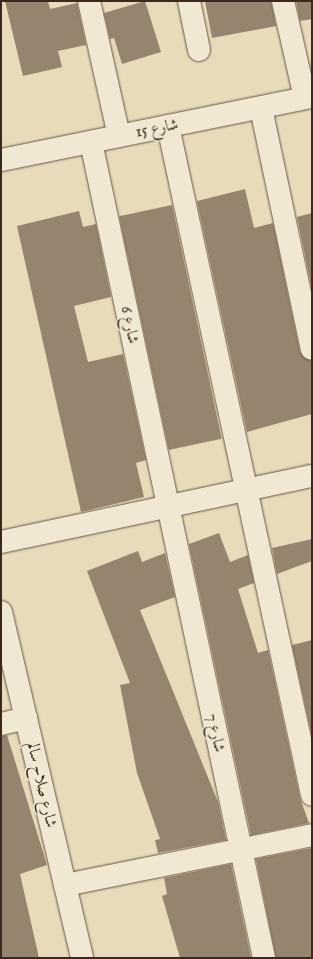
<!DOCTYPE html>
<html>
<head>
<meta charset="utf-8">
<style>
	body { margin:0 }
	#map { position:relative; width:313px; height:959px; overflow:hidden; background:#e8dbba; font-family:"IM FELL English",Amiri,serif }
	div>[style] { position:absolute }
	.building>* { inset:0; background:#95856f; transform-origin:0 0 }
	.roads { filter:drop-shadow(0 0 1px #675544) drop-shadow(0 0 1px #675544) }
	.minor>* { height:22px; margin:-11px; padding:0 11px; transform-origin:11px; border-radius:11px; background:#f0e8d2 }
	span { translate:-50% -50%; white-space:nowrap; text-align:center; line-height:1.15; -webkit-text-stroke:3px #f0e8d2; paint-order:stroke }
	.street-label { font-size:16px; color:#3c281d }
	.frame { position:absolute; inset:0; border:2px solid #3c281d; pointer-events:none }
</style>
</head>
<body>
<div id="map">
	<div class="building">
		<div style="clip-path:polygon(5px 1px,48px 1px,50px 9px,77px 3px,86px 45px,58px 51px,62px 67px,23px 76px)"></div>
		<div style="clip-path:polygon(145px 1px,161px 52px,122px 64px,114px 38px,110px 39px,104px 13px)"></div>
		<div style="clip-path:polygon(205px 1px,271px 1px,276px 26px,212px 38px)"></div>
		<div style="clip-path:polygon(296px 1px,312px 1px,312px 19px,300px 21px)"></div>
		<div style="clip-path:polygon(245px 189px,254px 228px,273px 223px,300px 352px,312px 361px,312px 414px,247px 432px,197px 201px)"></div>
		<div style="left:172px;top:205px;width:239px;height:54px;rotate:78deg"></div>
		<div style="clip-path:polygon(79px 211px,83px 227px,96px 224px,111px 297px,74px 306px,88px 362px,123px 354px,146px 460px,136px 463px,144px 497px,81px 512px,17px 226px)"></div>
		<div style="clip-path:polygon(312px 213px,312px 289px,297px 217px)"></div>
		<div style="clip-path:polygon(219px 533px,230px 562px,248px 555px,254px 583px,238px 589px,258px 653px,268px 650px,300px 798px,309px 823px,251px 835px,189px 544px)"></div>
		<div style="clip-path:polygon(312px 539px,312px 561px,277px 574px,272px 548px)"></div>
		<div style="clip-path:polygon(138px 551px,142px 562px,165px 553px,175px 597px,140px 610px,218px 802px,226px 840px,158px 853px,155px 840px,160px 839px,137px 773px,120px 685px,130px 683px,87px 571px)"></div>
		<div style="clip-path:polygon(312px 640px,312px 736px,292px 645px)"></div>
		<div style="clip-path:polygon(7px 735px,47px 865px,20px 874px,39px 958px,1px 958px,1px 736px)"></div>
		<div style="clip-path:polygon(312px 848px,312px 958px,276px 958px,256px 859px)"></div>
		<div style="clip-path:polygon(231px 864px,251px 958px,180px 958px,162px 896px,167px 894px,164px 878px)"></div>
	</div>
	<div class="roads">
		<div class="minor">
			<div style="left:89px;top:1px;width:138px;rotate:77.5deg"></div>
			<div style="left:189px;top:1px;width:50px;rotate:78.5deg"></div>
			<div style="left:283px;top:1px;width:99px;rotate:77.2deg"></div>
			<div style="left:261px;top:108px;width:246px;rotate:78.1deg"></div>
			<div style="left:168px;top:126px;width:684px;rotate:77.85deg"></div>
			<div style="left:91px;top:142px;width:834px;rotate:78.03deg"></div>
			<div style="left:1px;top:160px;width:317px;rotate:-11.5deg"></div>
			<div style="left:1px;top:542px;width:318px;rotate:-12deg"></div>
			<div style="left:1px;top:612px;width:355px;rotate:76.8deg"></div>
			<div style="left:1px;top:724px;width:26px;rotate:-13deg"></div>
			<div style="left:65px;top:885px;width:252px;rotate:-11.4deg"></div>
		</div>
	</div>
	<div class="street-label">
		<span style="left:157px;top:129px;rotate:-11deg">شارع 15</span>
		<span style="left:129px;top:325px;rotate:78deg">شارع 6</span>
		<span style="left:215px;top:733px;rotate:78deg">شارع 7</span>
		<span style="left:41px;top:785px;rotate:77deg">شارع صلاح سالم</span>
	</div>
	<div class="frame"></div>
</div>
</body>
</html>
